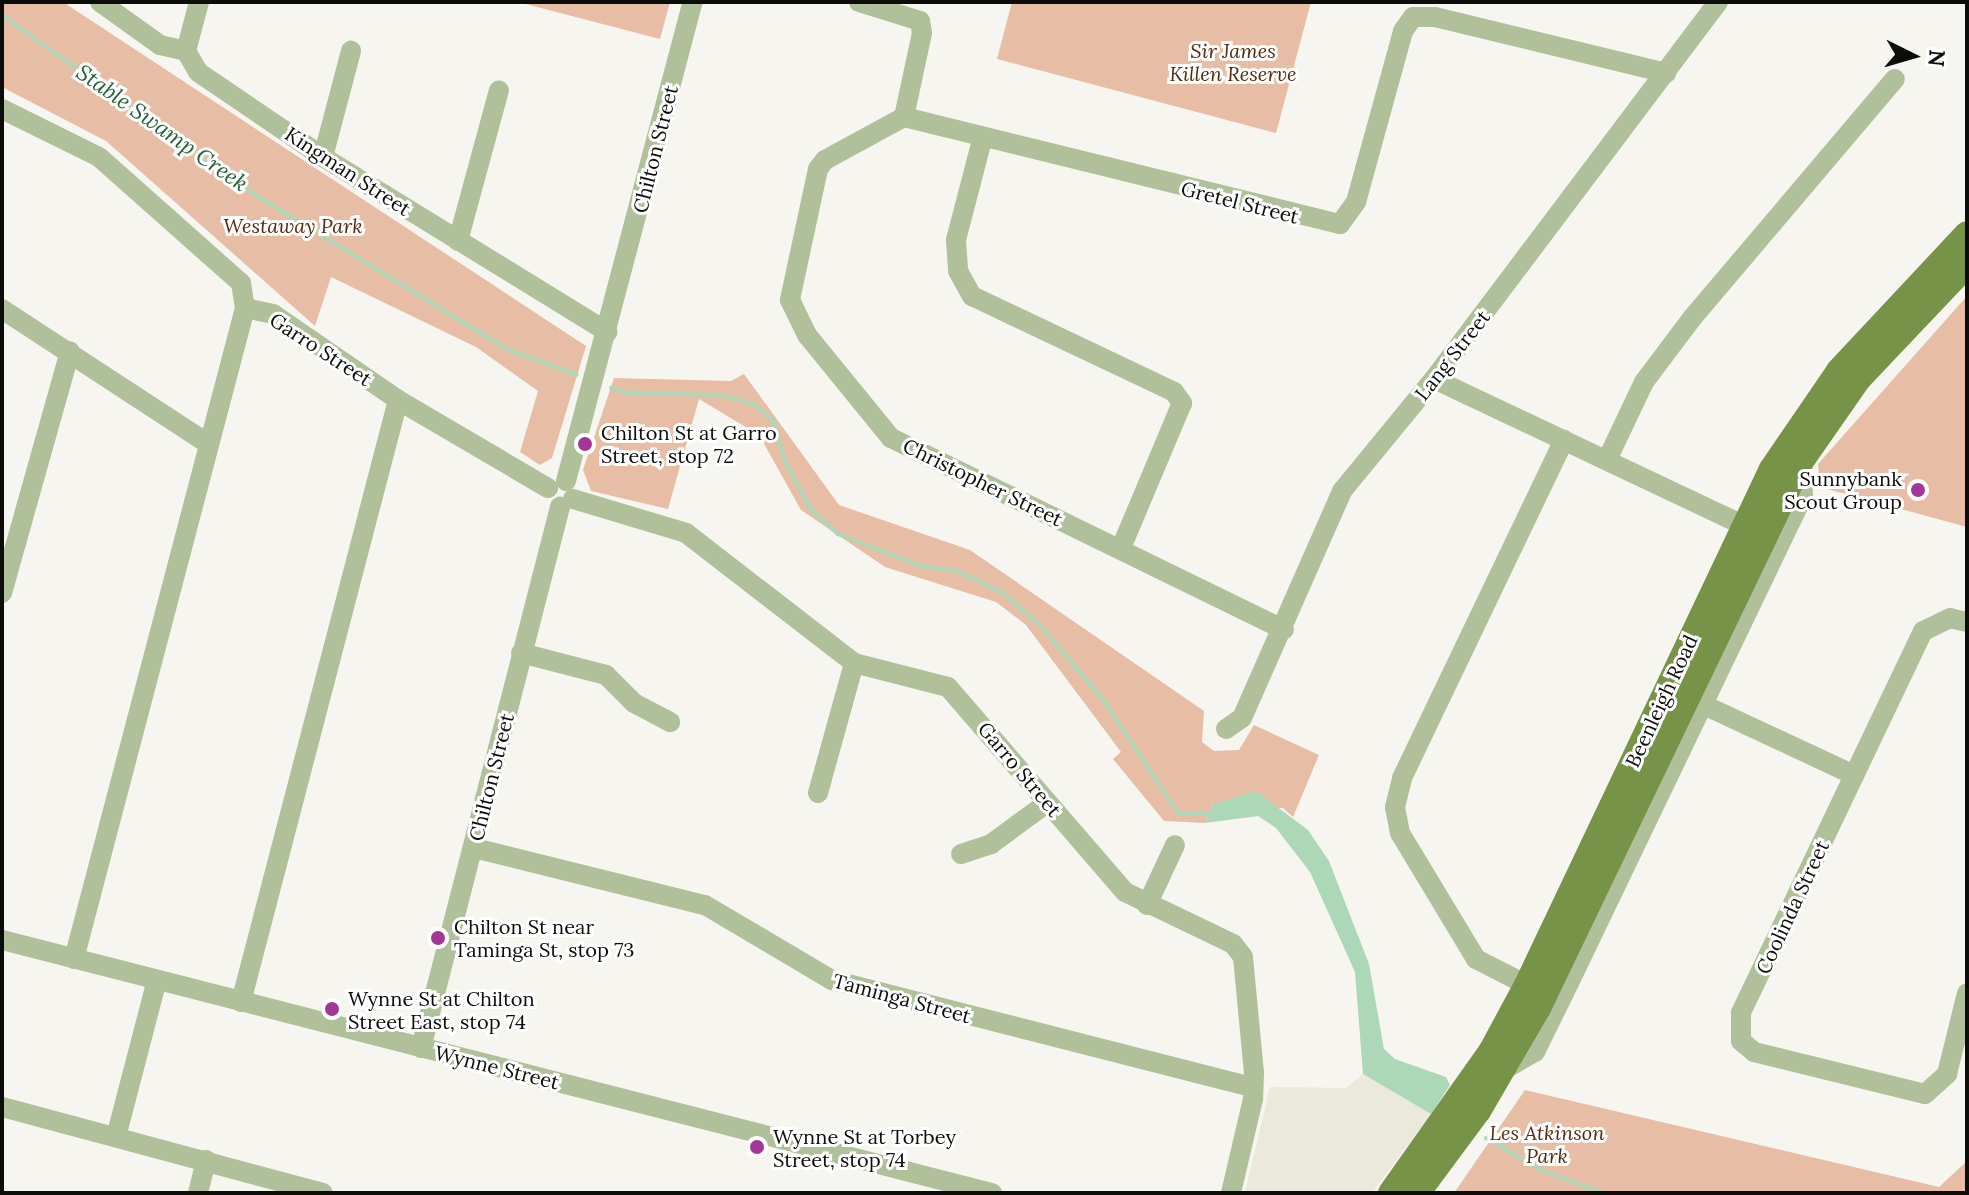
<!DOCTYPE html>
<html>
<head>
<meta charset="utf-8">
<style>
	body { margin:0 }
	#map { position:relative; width:1969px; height:1195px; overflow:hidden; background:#f6f5ef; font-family:Lora,serif }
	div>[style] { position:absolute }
	.built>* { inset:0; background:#eae9db }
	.green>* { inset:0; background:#e8bda5 }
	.water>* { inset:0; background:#add8b7 }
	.stream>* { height:4px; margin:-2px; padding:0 2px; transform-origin:2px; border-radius:2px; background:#add8b7 }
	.minor>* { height:20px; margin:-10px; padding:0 10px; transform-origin:10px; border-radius:10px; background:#b0c09a }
	.major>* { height:26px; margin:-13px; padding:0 13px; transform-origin:13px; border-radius:13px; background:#779348 }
	.dots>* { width:22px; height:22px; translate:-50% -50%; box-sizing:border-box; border:4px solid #fff; border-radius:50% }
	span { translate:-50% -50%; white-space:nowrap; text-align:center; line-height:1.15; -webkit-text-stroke:6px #fff; paint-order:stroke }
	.park-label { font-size:20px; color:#55290d; font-style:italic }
	.street-label { font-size:20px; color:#0c0c0a }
	.poi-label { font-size:20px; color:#0c0c0a }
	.left { translate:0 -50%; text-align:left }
	.right { translate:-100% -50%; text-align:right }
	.water-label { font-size:22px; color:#226338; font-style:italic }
	.frame { position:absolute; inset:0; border:4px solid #0c0c0a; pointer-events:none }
	.north { position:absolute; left:1873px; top:16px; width:80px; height:80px; -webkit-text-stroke:6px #fff; paint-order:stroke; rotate:95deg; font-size:22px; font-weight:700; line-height:32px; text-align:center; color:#0c0c0a }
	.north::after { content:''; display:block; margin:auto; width:28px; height:36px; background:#0c0c0a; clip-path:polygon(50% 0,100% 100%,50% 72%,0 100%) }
</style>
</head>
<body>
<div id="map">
	<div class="built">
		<div style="clip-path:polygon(1363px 1074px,1431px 1114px,1372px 1193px,1245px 1193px,1270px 1087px,1346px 1088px)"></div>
	</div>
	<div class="green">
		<div style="clip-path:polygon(2px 2px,63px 2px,586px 346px,552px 458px,540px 465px,520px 452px,538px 391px,476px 347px,331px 277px,315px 326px,106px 141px,2px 87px)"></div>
		<div style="clip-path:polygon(518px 2px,670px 2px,660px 39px)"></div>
		<div style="clip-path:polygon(1012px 2px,1311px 2px,1276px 133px,997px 59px)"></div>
		<div style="clip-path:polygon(1967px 296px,1967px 527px,1820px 487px,1818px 464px)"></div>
		<div style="clip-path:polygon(744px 374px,839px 505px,970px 550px,1204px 711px,1202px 742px,1214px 751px,1239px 750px,1254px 725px,1319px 755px,1293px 817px,1283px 808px,1213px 804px,1205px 823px,1164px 821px,1113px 759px,1121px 752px,1026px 625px,996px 602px,885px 567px,801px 510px,759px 435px,699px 399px,668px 509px,591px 491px,583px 470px,614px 378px,731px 381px)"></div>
		<div style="clip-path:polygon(1525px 1090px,1939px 1187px,1967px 1161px,1967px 1193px,1454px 1193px)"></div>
	</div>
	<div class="water">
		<div style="clip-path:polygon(1256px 791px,1308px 830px,1329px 861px,1369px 964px,1384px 1049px,1395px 1059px,1446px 1077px,1450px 1085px,1431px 1114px,1363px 1074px,1355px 972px,1310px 872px,1276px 828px,1258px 816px,1205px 823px,1213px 804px)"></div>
	</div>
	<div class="stream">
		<div style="left:2px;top:15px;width:288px;rotate:35.7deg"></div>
		<div style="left:236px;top:183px;width:320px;rotate:31.5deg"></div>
		<div style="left:509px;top:350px;width:72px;rotate:20.2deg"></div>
		<div style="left:611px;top:388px;width:17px;rotate:17deg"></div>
		<div style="left:627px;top:393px;width:95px;rotate:1.2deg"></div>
		<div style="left:722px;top:395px;width:33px;rotate:16deg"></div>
		<div style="left:754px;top:404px;width:27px;rotate:42deg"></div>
		<div style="left:774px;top:422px;width:41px;rotate:74.6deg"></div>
		<div style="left:785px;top:462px;width:54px;rotate:61deg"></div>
		<div style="left:811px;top:509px;width:37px;rotate:43deg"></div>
		<div style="left:838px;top:534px;width:89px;rotate:21.1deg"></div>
		<div style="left:921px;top:566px;width:36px;rotate:8deg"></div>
		<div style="left:957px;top:571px;width:49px;rotate:25.5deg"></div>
		<div style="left:1001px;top:592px;width:50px;rotate:40.1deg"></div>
		<div style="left:1039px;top:624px;width:101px;rotate:49.8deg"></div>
		<div style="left:1104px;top:701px;width:134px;rotate:56.5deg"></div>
		<div style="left:1178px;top:813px;width:33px;rotate:2deg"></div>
		<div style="left:1486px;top:1138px;width:61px;rotate:30.3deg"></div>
		<div style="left:1539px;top:1169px;width:68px;rotate:20.6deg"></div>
	</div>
	<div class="minor">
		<div style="left:100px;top:2px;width:74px;rotate:35.6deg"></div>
		<div style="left:160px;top:45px;width:27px;rotate:13deg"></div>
		<div style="left:186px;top:51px;width:24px;rotate:60deg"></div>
		<div style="left:198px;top:72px;width:151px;rotate:34.2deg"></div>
		<div style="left:323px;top:157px;width:334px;rotate:31.6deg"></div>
		<div style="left:859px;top:2px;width:64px;rotate:17.3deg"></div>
		<div style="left:920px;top:21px;width:12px;rotate:81deg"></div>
		<div style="left:922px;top:33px;width:86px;rotate:102.1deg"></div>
		<div style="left:904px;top:117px;width:90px;rotate:151.4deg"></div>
		<div style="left:825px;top:160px;width:11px;rotate:128deg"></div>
		<div style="left:818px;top:169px;width:134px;rotate:102.1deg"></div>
		<div style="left:790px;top:300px;width:39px;rotate:64deg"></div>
		<div style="left:807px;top:335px;width:133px;rotate:50.8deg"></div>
		<div style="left:891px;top:438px;width:437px;rotate:26deg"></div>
		<div style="left:186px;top:51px;width:51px;rotate:-75.1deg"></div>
		<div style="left:2px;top:109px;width:108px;rotate:26.3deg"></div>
		<div style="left:99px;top:157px;width:190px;rotate:41.6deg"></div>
		<div style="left:241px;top:283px;width:25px;rotate:81deg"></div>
		<div style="left:245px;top:308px;width:29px;rotate:12deg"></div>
		<div style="left:273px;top:314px;width:152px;rotate:34.5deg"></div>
		<div style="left:398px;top:400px;width:174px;rotate:30.4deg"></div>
		<div style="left:904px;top:117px;width:449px;rotate:13.8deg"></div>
		<div style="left:1340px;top:224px;width:27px;rotate:-54deg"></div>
		<div style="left:1356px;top:202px;width:177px;rotate:-74.6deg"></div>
		<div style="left:1403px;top:31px;width:17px;rotate:-54deg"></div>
		<div style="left:1413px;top:17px;width:22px"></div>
		<div style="left:1435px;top:17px;width:238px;rotate:13.6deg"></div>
		<div style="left:982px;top:140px;width:103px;rotate:104.6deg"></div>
		<div style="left:956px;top:240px;width:31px;rotate:86deg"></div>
		<div style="left:958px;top:271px;width:29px;rotate:61deg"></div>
		<div style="left:972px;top:296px;width:224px;rotate:25.4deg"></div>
		<div style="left:1174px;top:392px;width:14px;rotate:54deg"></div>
		<div style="left:1182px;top:403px;width:157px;rotate:112.8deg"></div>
		<div style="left:323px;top:157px;width:110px;rotate:-75.2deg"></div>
		<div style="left:458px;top:241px;width:156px;rotate:-74.8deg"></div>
		<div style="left:2px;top:309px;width:246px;rotate:33.2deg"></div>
		<div style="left:1434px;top:379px;width:356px;rotate:25.3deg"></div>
		<div style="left:1607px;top:460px;width:86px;rotate:-64.6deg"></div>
		<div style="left:1644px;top:382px;width:81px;rotate:-53deg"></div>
		<div style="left:1693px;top:317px;width:312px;rotate:-49.7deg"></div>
		<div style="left:566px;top:481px;width:496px;rotate:-75.2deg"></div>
		<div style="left:573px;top:499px;width:118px;rotate:16.7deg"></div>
		<div style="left:686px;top:533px;width:212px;rotate:37.7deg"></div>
		<div style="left:854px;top:663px;width:97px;rotate:14.3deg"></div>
		<div style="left:948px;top:687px;width:271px;rotate:49.2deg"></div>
		<div style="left:1125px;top:892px;width:120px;rotate:25.7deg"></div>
		<div style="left:1233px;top:944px;width:16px;rotate:52deg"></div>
		<div style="left:1243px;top:957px;width:117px;rotate:84.6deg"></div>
		<div style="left:1254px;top:1073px;width:26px;rotate:92deg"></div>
		<div style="left:1253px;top:1099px;width:97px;rotate:103.2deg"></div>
		<div style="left:2px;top:593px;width:251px;rotate:-74.3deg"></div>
		<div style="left:1967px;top:622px;width:17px;rotate:-167deg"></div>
		<div style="left:1950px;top:618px;width:30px;rotate:154deg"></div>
		<div style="left:1923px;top:631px;width:423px;rotate:115.5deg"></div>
		<div style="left:1741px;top:1013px;width:28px;rotate:90deg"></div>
		<div style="left:1741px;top:1041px;width:17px;rotate:40deg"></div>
		<div style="left:1754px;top:1052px;width:176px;rotate:13.8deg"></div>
		<div style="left:1925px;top:1094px;width:30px;rotate:-42deg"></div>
		<div style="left:1947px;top:1074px;width:83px;rotate:-76.1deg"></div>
		<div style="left:521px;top:653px;width:88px;rotate:14.5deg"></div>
		<div style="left:606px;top:675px;width:40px;rotate:45deg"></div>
		<div style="left:634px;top:703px;width:41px;rotate:27.8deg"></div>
		<div style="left:1691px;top:699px;width:180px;rotate:25deg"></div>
		<div style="left:1226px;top:729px;width:19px;rotate:-35deg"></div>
		<div style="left:1242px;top:718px;width:248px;rotate:-66.2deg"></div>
		<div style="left:1342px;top:491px;width:145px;rotate:-50.6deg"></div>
		<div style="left:1434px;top:379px;width:472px;rotate:-53deg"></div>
		<div style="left:818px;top:793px;width:135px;rotate:-74.5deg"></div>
		<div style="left:474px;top:848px;width:238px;rotate:13.9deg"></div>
		<div style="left:705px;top:905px;width:147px;rotate:30.6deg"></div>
		<div style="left:832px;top:980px;width:434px;rotate:14.3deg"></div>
		<div style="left:961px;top:854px;width:32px;rotate:-18deg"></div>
		<div style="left:991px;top:844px;width:69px;rotate:-36.2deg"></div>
		<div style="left:1147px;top:905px;width:66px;rotate:-65deg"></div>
		<div style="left:2px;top:940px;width:1022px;rotate:14.34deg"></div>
		<div style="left:74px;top:959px;width:673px;rotate:-75.28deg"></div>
		<div style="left:1527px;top:985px;width:57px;rotate:-153deg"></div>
		<div style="left:1476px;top:959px;width:147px;rotate:-121.1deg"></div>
		<div style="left:1400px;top:833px;width:26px;rotate:-101deg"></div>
		<div style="left:1395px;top:807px;width:30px;rotate:-76deg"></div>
		<div style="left:1402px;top:778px;width:375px;rotate:-64.4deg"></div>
		<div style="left:241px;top:1002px;width:622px;rotate:-75.38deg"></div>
		<div style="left:421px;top:1048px;width:559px;rotate:-75.59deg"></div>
		<div style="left:1505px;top:1069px;width:34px;rotate:-30deg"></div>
		<div style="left:1535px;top:1052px;width:77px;rotate:-63.8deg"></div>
		<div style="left:1569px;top:983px;width:540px;rotate:-64.34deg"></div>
		<div style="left:1803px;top:496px;width:35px;rotate:-93deg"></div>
		<div style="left:2px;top:1107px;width:332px;rotate:15deg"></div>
		<div style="left:116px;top:1137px;width:162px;rotate:-75.4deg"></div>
		<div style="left:198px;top:1193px;width:34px;rotate:-76deg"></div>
	</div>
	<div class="major">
		<div style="left:1391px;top:1193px;width:173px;rotate:-54.7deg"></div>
		<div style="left:1491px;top:1052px;width:76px;rotate:-61.8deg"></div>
		<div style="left:1527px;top:985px;width:571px;rotate:-64.6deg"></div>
		<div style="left:1772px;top:469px;width:119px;rotate:-55.6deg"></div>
		<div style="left:1839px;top:371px;width:187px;rotate:-46.9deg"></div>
		<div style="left:1417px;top:1193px;width:102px;rotate:-53.4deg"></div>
		<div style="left:1478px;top:1111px;width:119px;rotate:-59.8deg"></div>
		<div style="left:1538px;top:1008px;width:607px;rotate:-64.32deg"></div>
		<div style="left:1801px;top:461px;width:101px;rotate:-55.1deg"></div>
		<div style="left:1859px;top:378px;width:157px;rotate:-46.5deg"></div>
	</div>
	<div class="dots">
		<div style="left:585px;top:444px;background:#a33798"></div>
		<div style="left:1918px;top:490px;background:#a33798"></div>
		<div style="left:438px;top:938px;background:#a33798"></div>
		<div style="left:332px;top:1009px;background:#a33798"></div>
		<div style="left:757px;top:1147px;background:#a33798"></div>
	</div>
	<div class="park-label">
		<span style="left:1233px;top:62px">Sir James<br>Killen Reserve</span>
		<span style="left:293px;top:225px">Westaway Park</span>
		<span style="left:1547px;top:1144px">Les Atkinson<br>Park</span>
	</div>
	<div class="street-label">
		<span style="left:655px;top:149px;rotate:-76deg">Chilton Street</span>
		<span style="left:348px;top:171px;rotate:33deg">Kingman Street</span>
		<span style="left:1240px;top:202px;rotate:14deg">Gretel Street</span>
		<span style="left:321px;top:349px;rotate:33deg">Garro Street</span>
		<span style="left:1452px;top:355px;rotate:-52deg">Lang Street</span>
		<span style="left:983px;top:482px;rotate:26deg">Christopher Street</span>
		<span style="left:1661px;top:701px;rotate:-65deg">Beenleigh Road</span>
		<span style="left:1020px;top:769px;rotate:50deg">Garro Street</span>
		<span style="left:491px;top:777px;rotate:-76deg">Chilton Street</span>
		<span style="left:1792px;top:907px;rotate:-65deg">Coolinda Street</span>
		<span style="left:902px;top:998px;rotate:15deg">Taminga Street</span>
		<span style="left:497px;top:1067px;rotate:14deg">Wynne Street</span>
	</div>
	<div class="poi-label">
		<span class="left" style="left:601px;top:444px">Chilton St at Garro<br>Street, stop 72</span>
		<span class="right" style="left:1902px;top:490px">Sunnybank<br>Scout Group</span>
		<span class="left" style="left:454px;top:938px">Chilton St near<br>Taminga St, stop 73</span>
		<span class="left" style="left:348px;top:1010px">Wynne St at Chilton<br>Street East, stop 74</span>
		<span class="left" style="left:773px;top:1148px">Wynne St at Torbey<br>Street, stop 74</span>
	</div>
	<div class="water-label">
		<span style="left:162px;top:128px;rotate:35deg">Stable Swamp Creek</span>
	</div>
	<div class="frame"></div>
	<div class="north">N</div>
</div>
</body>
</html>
